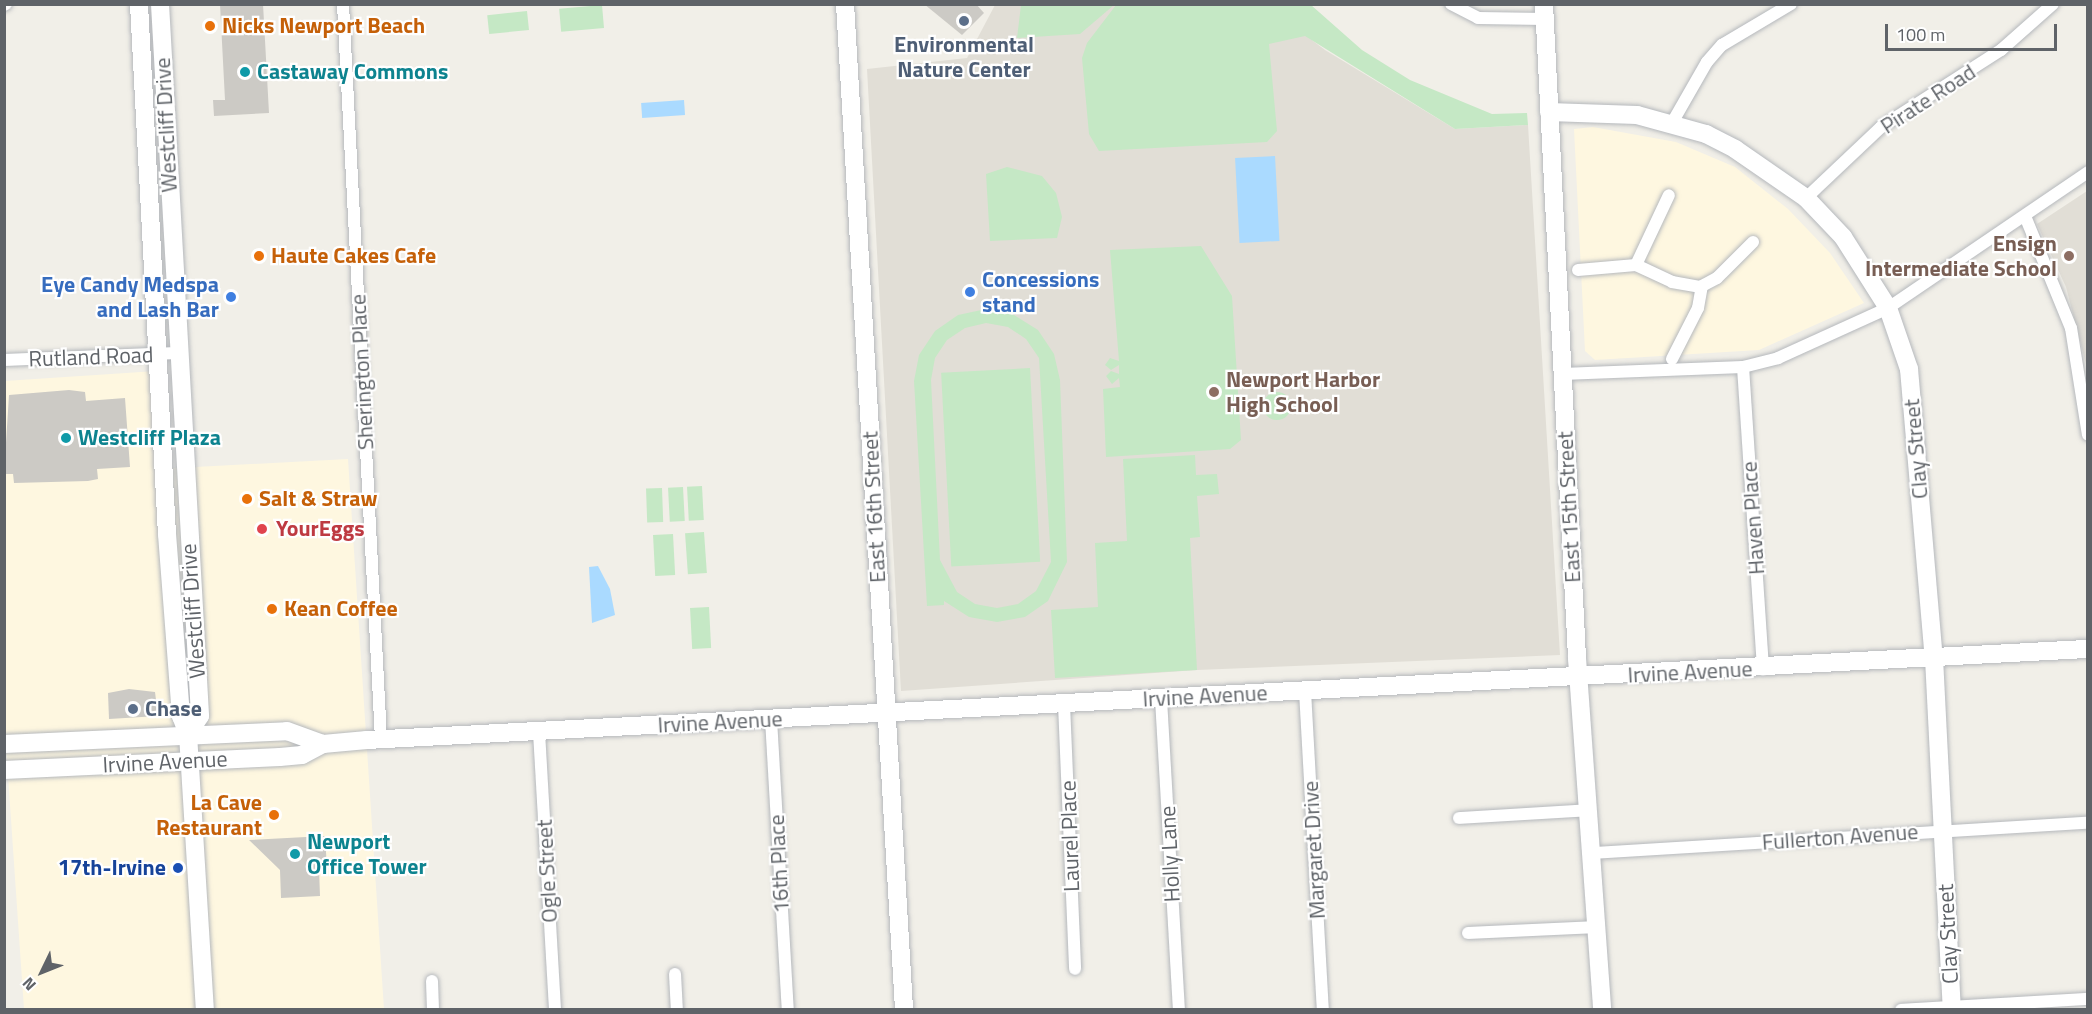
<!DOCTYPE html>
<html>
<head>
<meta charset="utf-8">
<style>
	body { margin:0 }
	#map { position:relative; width:2092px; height:1014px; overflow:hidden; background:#f1efe8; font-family:"Titillium Web",sans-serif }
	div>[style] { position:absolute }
	.commercial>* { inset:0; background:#fef7e0 }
	.education>* { inset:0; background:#e1ded6 }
	.green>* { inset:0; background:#c5e8c5; transform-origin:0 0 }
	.round { border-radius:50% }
	.water>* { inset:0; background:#aadaff; transform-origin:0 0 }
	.building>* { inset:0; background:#cccac5 }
	.roads { filter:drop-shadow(0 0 2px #b5b8bc) drop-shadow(0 0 2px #b5b8bc) }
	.street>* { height:12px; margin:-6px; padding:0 6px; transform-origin:6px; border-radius:6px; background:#fff }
	.secondary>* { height:18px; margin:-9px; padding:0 9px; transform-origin:9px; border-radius:9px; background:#fff }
	.dots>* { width:16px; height:16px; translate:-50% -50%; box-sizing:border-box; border:3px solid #fff; border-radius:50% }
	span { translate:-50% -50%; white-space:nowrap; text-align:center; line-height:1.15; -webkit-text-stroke:4.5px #fff; paint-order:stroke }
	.food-label { font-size:22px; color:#c56008; font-weight:700 }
	.left { translate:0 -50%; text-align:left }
	.right { translate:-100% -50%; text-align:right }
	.service-label { font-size:22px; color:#4e5e75; font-weight:700 }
	.culture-label { font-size:22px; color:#0d838f; font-weight:700 }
	.street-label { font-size:22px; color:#5f6368 }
	.education-label { font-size:22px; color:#785e54; font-weight:700 }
	.shop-label { font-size:22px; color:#366cbe; font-weight:700 }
	.health-label { font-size:22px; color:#be3a42; font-weight:700 }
	.transit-label { font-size:22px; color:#164399; font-weight:700 }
	.frame { position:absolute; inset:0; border:6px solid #5f6368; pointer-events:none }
	.north { position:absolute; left:12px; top:942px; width:60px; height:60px; -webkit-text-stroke:4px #fff; paint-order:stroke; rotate:227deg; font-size:16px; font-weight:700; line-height:24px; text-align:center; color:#5f6368 }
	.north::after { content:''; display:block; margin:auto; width:21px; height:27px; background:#5f6368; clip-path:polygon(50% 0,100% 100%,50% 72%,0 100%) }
	.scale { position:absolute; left:1885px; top:24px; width:172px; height:27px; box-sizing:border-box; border:3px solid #5f6368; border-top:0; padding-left:8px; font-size:18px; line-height:21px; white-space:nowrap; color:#5f6368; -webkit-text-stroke:4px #fff; paint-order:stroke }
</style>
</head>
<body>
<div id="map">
	<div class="commercial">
		<div style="clip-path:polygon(1593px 127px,1676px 142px,1735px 167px,1788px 209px,1830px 253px,1864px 303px,1759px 350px,1595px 360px,1585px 351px,1574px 129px)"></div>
		<div style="clip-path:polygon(156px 371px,158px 469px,348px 459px,384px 1009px,24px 1009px,5px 732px,5px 381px)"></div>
	</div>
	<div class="education">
		<div style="clip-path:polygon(995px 5px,1266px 5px,1325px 50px,1455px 129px,1528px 125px,1560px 655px,1197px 670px,901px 691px,867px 69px,967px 58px)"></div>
		<div style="clip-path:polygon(2087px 191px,2087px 368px,2066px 287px,2037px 224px)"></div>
	</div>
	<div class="green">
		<div style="left:602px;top:5px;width:23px;height:43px;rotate:85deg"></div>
		<div style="clip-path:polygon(1021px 5px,1021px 4px,1114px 5px,1080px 34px,1017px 38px)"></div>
		<div style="clip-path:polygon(1116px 5px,1311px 5px,1362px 50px,1410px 80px,1492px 114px,1527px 113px,1528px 125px,1455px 129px,1305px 36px,1269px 44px,1277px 131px,1267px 142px,1099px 151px,1089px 134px,1082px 58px,1087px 43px)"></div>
		<div style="left:527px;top:11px;width:19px;height:40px;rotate:84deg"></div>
		<div style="clip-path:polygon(1007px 167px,1042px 176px,1056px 193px,1062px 217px,1057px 238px,990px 241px,986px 174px)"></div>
		<div style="clip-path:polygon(1201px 246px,1232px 296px,1241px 440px,1230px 449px,1106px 457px,1103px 389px,1120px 387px,1119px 378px,1112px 384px,1106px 376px,1111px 371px,1119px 374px,1119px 365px,1111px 370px,1105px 365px,1110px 358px,1119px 361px,1110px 250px)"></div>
		<div style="clip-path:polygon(evenodd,986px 309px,1014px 315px,1038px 330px,1054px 354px,1060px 380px,1067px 562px,1048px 601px,1025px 617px,997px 622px,969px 617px,944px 601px,944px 605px,927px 606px,914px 381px,919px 355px,935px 331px,958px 315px,986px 309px,986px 323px,1008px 327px,1026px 339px,1039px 358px,1051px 562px,1036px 591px,1018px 604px,997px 608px,975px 604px,957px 592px,940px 560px,931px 380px,935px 358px,947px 340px,965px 328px,986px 323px)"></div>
		<div style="left:1030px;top:368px;width:194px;height:89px;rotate:87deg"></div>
		<div class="round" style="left:1263px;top:392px;width:28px;height:28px"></div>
		<div style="clip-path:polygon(1195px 455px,1196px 475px,1217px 474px,1219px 494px,1197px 496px,1200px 537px,1190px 538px,1197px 670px,1055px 678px,1051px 610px,1098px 607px,1095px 543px,1127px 541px,1123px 459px)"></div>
		<div style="left:702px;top:486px;width:34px;height:15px;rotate:87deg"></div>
		<div style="left:683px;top:487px;width:34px;height:15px;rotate:87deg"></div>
		<div style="left:662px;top:488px;width:34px;height:16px;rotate:88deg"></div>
		<div style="left:704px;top:532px;width:41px;height:19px;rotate:86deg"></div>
		<div style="left:673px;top:534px;width:41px;height:20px;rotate:87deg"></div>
		<div style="left:709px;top:607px;width:41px;height:19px;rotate:87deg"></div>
	</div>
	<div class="water">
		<div style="left:684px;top:100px;width:15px;height:43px;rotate:86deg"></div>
		<div style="left:1275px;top:156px;width:85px;height:40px;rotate:87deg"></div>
		<div style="clip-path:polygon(598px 566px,610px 589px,615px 615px,592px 623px,589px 567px)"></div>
	</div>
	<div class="building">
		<div style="clip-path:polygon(220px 4px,263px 4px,269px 113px,214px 116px,213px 100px,225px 100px)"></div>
		<div style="clip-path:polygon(924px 4px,976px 4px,984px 13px,962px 35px)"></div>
		<div style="clip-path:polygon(69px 390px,85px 392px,86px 401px,125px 398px,130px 467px,97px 469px,98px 479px,88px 481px,14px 483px,13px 474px,4px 474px,9px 395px)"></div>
		<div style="clip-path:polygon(129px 689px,155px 692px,158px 716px,109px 719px,108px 693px)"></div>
		<div style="clip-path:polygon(325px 836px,327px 868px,319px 868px,320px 896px,281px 898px,280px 870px,249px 840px)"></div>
	</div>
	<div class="roads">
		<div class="street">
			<div style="left:343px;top:4px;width:736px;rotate:87.04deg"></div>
			<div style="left:1451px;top:4px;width:30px;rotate:27deg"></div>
			<div style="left:1478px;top:18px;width:67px;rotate:0.9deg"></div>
			<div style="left:4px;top:5px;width:2px;rotate:-27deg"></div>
			<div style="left:1672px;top:123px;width:70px;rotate:-60.2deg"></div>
			<div style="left:1707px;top:62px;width:23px;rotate:-49deg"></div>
			<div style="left:1722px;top:45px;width:80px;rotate:-30.7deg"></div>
			<div style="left:1806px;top:198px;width:103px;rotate:-43.4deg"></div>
			<div style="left:1881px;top:127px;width:143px;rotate:-32.7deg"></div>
			<div style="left:2001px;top:50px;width:69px;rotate:-41.5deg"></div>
			<div style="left:2025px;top:216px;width:121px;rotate:67.7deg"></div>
			<div style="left:2071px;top:328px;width:108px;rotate:81deg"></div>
			<div style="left:1636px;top:265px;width:77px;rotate:-64.8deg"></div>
			<div style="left:1578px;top:270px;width:58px;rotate:-4.9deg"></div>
			<div style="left:1636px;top:265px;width:40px;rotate:25deg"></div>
			<div style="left:1672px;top:282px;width:28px;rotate:10deg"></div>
			<div style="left:1700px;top:287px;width:19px;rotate:-28deg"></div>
			<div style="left:1717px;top:278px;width:51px;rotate:-45deg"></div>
			<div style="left:1672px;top:359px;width:57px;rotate:-63deg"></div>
			<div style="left:1698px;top:308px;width:22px;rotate:-80deg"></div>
			<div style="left:4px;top:360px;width:173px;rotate:-2.3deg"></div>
			<div style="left:1743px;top:367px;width:303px;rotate:86.2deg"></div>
			<div style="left:1562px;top:374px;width:181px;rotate:-2.2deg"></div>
			<div style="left:1743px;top:367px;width:36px;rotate:-14deg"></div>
			<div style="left:1778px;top:358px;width:121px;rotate:-24.4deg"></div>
			<div style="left:1888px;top:308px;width:242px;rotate:-34.2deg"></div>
			<div style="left:1305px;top:691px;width:320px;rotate:86.8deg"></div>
			<div style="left:1161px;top:699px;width:312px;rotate:86.7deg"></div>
			<div style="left:1064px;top:704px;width:265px;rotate:87.6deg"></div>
			<div style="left:771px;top:719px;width:291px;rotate:86.7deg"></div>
			<div style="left:539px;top:732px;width:278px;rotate:86.7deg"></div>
			<div style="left:1459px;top:818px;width:131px;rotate:-3.5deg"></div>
			<div style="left:1593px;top:853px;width:496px;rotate:-3.5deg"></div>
			<div style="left:1468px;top:933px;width:129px;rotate:-2.7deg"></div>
			<div style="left:675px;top:974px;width:36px;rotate:87deg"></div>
			<div style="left:432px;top:981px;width:29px;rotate:88deg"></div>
			<div style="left:1901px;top:1010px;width:187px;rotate:-3.4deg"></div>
		</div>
		<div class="secondary">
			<div style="left:139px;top:4px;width:531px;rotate:86.98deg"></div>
			<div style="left:167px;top:534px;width:183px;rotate:85.6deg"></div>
			<div style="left:181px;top:716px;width:19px;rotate:69deg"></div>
			<div style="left:188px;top:734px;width:277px;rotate:86.5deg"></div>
			<div style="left:160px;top:4px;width:713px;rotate:86.78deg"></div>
			<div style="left:200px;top:716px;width:22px;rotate:124deg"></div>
			<div style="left:845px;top:4px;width:1008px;rotate:86.64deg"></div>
			<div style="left:1544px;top:4px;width:655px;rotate:87.11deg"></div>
			<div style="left:1577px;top:658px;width:353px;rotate:85.9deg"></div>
			<div style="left:1549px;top:112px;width:88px;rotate:2deg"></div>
			<div style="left:1637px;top:115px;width:72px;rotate:15.4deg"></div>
			<div style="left:1706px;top:134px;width:33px;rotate:27deg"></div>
			<div style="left:1735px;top:149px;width:86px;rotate:34.6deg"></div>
			<div style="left:1806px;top:198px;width:54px;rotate:46.5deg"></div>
			<div style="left:1843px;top:237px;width:84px;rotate:57.6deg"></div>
			<div style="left:1888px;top:308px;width:65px;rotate:71deg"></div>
			<div style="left:1909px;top:369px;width:290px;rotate:85.1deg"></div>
			<div style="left:1934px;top:658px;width:352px;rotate:87.1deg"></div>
			<div style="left:4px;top:744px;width:283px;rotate:-2.6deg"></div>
			<div style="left:287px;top:731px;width:38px;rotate:20deg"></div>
			<div style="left:4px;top:770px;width:276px;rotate:-2.7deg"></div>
			<div style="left:280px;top:757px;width:22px;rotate:-5deg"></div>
			<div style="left:302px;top:755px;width:24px;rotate:-28deg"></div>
			<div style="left:323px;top:744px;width:44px;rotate:-5.2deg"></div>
			<div style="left:367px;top:740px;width:1723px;rotate:-3.03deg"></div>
		</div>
	</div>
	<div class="dots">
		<div style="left:964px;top:21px;background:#5c6f8a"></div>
		<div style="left:210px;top:26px;background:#e8710a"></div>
		<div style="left:245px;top:72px;background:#0f9aa8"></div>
		<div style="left:259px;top:256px;background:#e8710a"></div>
		<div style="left:2069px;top:256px;background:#8d6e63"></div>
		<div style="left:970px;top:292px;background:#3f7fe0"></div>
		<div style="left:231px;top:297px;background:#3f7fe0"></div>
		<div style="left:1214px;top:392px;background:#8d6e63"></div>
		<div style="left:66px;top:438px;background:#0f9aa8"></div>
		<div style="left:247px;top:499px;background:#e8710a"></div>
		<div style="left:262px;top:529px;background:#e0444e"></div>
		<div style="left:272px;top:609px;background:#e8710a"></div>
		<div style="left:133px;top:709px;background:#5c6f8a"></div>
		<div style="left:274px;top:815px;background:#e8710a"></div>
		<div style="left:295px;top:854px;background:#0f9aa8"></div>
		<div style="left:178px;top:868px;background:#1a4fb4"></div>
	</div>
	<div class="food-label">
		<span class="left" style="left:222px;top:26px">Nicks Newport Beach</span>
		<span class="left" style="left:271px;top:256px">Haute Cakes Cafe</span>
		<span class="left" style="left:259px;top:499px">Salt &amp; Straw</span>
		<span class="left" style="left:284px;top:609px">Kean Coffee</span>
		<span class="right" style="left:262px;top:815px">La Cave<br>Restaurant</span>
	</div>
	<div class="service-label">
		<span style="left:964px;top:57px">Environmental<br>Nature Center</span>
		<span class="left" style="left:145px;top:709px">Chase</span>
	</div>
	<div class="culture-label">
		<span class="left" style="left:257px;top:72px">Castaway Commons</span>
		<span class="left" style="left:78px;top:438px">Westcliff Plaza</span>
		<span class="left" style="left:307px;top:854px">Newport<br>Office Tower</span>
	</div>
	<div class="street-label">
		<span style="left:1928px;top:99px;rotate:-33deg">Pirate Road</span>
		<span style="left:166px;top:125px;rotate:-93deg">Westcliff Drive</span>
		<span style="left:91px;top:357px;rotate:-2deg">Rutland Road</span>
		<span style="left:362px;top:372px;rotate:-93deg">Sherington Place</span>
		<span style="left:1916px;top:449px;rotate:-95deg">Clay Street</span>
		<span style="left:874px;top:507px;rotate:-93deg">East 16th Street</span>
		<span style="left:1569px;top:507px;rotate:-93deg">East 15th Street</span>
		<span style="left:1753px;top:518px;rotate:-94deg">Haven Place</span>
		<span style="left:193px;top:611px;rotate:-94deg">Westcliff Drive</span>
		<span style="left:1690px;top:672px;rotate:-3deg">Irvine Avenue</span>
		<span style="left:1205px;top:696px;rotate:-3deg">Irvine Avenue</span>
		<span style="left:720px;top:722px;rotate:-3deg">Irvine Avenue</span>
		<span style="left:165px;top:762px;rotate:-3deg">Irvine Avenue</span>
		<span style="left:1070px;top:836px;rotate:-92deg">Laurel Place</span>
		<span style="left:1840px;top:837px;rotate:-4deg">Fullerton Avenue</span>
		<span style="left:1314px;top:850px;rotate:-93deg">Margaret Drive</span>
		<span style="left:1170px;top:854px;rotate:-93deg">Holly Lane</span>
		<span style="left:779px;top:864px;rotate:-93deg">16th Place</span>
		<span style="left:547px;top:871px;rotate:-93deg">Ogle Street</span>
		<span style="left:1948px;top:934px;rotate:-93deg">Clay Street</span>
	</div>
	<div class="education-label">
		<span class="right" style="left:2057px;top:256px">Ensign<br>Intermediate School</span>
		<span class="left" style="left:1226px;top:392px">Newport Harbor<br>High School</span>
	</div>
	<div class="shop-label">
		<span class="left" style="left:982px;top:292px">Concessions<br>stand</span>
		<span class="right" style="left:219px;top:297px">Eye Candy Medspa<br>and Lash Bar</span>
	</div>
	<div class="health-label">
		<span class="left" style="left:276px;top:529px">YourEggs</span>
	</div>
	<div class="transit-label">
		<span class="right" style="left:166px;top:868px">17th-Irvine</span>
	</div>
	<div class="frame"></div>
	<div class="north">N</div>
	<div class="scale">100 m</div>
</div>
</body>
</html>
